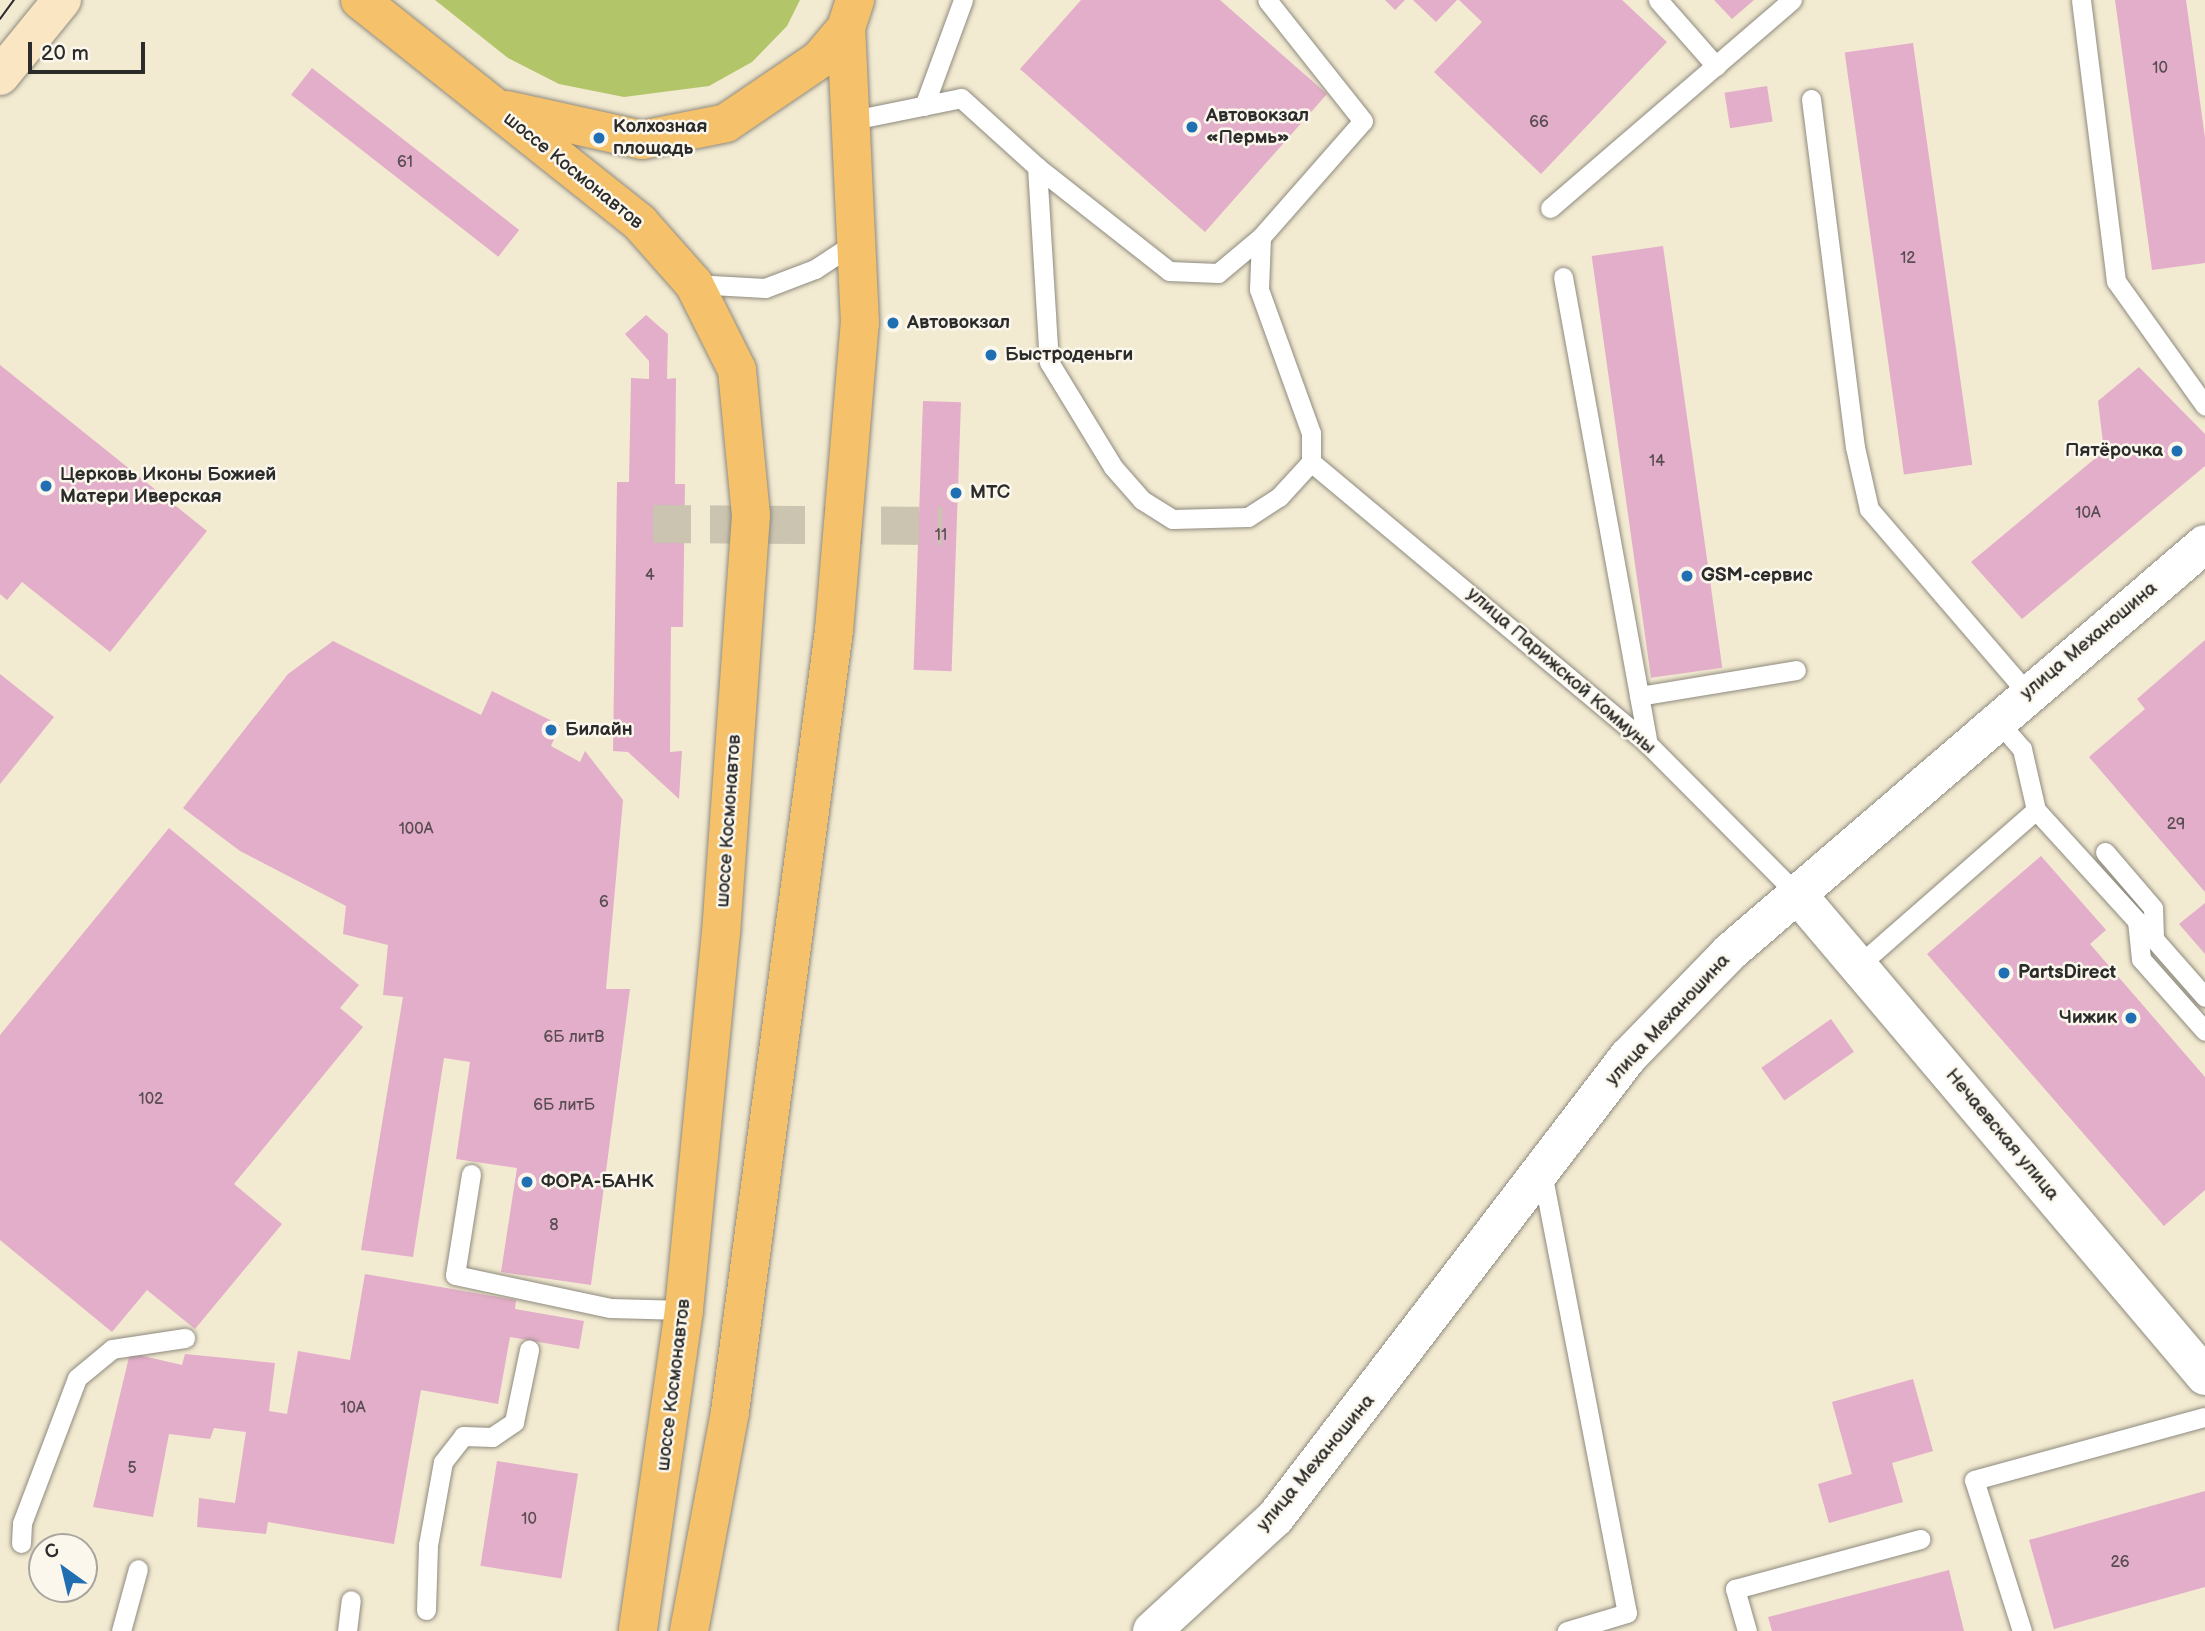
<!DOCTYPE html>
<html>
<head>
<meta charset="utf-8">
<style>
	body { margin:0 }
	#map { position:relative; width:2205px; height:1631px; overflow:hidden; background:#f2ead1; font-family:"Balsamiq Sans",sans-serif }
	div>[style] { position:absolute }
	.green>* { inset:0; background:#b2c569 }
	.building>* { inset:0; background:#e3aec9; transform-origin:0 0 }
	.street-tunnel>* { height:38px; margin-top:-19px; transform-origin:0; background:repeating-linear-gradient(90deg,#cac4b0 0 38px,transparent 0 57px) }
	.roads { filter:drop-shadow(0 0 2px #8e8a7e) drop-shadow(0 0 2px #8e8a7e) }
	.lane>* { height:19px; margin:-9.5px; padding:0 9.5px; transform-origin:9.5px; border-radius:9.5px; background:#fff }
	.street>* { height:38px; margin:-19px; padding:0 19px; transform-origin:19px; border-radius:19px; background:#fff }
	.secondary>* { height:38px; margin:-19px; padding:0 19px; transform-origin:19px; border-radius:19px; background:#fbe6c4 }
	.primary>* { height:38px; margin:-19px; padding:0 19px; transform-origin:19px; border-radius:19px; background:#f5c16b }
	.tram>* { height:2px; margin:-1px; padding:0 1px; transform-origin:1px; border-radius:1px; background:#2b2b2b }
	.dots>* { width:19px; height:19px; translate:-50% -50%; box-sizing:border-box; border:4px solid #fbf7ec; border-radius:50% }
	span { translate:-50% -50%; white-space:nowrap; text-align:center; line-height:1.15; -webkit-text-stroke:5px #fbf7ec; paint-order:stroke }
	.number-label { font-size:16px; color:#594c52 }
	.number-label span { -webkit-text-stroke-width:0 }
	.poi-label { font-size:19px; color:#2b2b2b; font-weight:700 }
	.left { translate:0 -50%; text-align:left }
	.right { translate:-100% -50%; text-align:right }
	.street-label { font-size:19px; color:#2b2b2b }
	.north { position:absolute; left:28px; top:1533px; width:70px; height:70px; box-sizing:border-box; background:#fbf7ec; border:2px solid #a8a59f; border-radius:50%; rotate:326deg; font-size:19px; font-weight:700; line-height:28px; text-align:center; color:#2b2b2b }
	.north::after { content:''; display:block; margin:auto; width:24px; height:32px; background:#1f6fb2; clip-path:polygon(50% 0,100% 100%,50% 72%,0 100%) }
	.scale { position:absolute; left:28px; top:42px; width:117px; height:32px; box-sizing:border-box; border:4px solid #2b2b2b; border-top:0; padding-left:9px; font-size:21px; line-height:24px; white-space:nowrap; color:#2b2b2b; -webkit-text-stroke:5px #fbf7ec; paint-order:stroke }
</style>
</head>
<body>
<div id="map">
	<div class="green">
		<div style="clip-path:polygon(435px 0,800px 0,787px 26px,752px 62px,709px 86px,624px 97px,559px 84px,508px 58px)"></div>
	</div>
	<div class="building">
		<div style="clip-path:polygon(1081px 0,1220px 0,1327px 94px,1205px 232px,1020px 69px)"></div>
		<div style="clip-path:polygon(1385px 0,1405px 0,1395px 10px)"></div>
		<div style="clip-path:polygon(1413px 0,1457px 0,1436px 22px)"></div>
		<div style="clip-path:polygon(1459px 0,1622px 0,1667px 42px,1541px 174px,1434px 72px,1482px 22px)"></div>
		<div style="clip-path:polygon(1714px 0,1754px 0,1732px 19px)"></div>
		<div style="clip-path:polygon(2115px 0,2186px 0,2205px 138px,2205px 263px,2152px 270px)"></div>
		<div style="left:1913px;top:43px;width:426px;height:69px;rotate:82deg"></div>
		<div style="left:312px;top:68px;width:263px;height:34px;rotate:38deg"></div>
		<div style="left:1767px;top:86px;width:36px;height:43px;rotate:81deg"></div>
		<div style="left:1663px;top:246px;width:426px;height:72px;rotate:82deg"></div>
		<div style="clip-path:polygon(646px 315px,668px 334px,667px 379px,676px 378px,675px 484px,685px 484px,683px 627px,671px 627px,670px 752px,682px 751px,679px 799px,628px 752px,613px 751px,617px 482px,629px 482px,631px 378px,649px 379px,649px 361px,625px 334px)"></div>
		<div style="clip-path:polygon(0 365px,207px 531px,110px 652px,22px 582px,7px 600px,0 594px)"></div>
		<div style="clip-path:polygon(2139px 367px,2205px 434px,2205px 466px,2022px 619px,1971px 562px,2104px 451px,2098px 401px)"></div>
		<div style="left:923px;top:401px;width:38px;height:269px;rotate:2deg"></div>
		<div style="clip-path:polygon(2205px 640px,2205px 892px,2089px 757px,2145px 709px,2137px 699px)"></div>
		<div style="clip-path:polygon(333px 641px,481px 715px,492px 691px,560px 725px,551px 746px,580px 762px,585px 751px,623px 800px,606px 989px,630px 989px,591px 1285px,501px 1272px,517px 1168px,456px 1159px,470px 1062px,444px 1058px,413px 1257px,361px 1250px,403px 997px,383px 995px,388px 945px,343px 934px,346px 906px,240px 851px,183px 808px,288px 674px)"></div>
		<div style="clip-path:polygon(0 674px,54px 717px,0 784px)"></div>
		<div style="clip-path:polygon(169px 828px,359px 985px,340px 1008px,363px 1027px,234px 1184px,282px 1224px,195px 1329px,147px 1290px,112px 1332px,0 1240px,0 1035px)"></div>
		<div style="clip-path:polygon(2041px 856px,2106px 930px,2090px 944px,2205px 1077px,2205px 1190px,2164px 1226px,1927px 954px)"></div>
		<div style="clip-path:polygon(2205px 903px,2205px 954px,2179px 924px)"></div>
		<div style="left:1831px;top:1019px;width:40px;height:85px;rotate:55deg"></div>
		<div style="clip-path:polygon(365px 1274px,516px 1300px,515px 1309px,584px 1321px,579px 1349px,510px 1337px,498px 1404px,421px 1390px,394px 1544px,268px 1522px,266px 1534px,197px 1527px,199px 1498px,235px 1503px,246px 1432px,214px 1428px,210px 1439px,169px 1434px,153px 1517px,93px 1507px,130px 1353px,182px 1365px,185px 1354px,275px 1363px,269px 1411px,287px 1414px,298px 1351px,350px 1360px)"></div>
		<div style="clip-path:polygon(1913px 1379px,1933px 1451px,1892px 1463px,1903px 1502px,1829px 1523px,1818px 1484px,1852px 1474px,1832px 1402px)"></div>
		<div style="left:497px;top:1461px;width:82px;height:106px;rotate:9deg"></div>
		<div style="clip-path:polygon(2205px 1491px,2205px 1587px,2054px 1629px,2029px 1540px)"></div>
		<div style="clip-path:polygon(1949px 1570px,1964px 1631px,1772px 1631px,1768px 1617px)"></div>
	</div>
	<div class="street-tunnel">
		<div style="left:653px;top:524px;width:289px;rotate:0.4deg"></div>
	</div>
	<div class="roads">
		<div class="lane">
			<div style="left:1658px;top:0;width:88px;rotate:48.7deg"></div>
			<div style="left:2081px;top:0;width:283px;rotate:82.9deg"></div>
			<div style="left:2116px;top:281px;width:153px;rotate:54.5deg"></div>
			<div style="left:1811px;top:99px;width:351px;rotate:82.8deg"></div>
			<div style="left:1855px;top:447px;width:64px;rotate:77.3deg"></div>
			<div style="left:1869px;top:509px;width:243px;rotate:49.3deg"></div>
			<div style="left:924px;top:106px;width:113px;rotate:-69.8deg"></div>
			<div style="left:853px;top:120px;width:110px;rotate:-11.5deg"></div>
			<div style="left:961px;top:98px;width:103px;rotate:42.2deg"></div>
			<div style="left:1037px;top:167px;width:168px;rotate:38.2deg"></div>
			<div style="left:1169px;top:271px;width:49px;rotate:2.3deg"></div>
			<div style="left:1218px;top:273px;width:56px;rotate:-39.9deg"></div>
			<div style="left:1261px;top:237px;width:154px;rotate:-48.7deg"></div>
			<div style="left:1363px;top:121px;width:154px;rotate:-128.4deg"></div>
			<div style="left:1037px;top:167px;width:195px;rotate:86.5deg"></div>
			<div style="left:1049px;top:362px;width:123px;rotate:58.6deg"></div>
			<div style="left:1113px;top:467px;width:44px;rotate:48.7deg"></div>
			<div style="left:1142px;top:500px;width:36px;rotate:32deg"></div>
			<div style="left:1173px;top:519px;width:75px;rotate:-1.5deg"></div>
			<div style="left:1248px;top:517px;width:37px;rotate:-33deg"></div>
			<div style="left:1279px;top:497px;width:47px;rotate:-47.6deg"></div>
			<div style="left:1311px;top:462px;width:29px;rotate:-90deg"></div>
			<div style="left:1311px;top:433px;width:153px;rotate:-109.9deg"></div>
			<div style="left:1259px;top:289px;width:52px;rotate:-87.8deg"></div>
			<div style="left:1550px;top:208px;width:319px;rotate:-40.7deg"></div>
			<div style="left:1563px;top:277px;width:475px;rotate:79.7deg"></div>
			<div style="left:694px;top:284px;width:71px;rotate:3.2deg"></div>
			<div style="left:765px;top:288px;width:53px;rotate:-20.8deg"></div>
			<div style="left:815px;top:269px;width:53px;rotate:-33.4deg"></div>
			<div style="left:1311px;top:462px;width:439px;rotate:39.9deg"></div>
			<div style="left:1648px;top:744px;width:213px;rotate:45.2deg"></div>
			<div style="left:1639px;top:696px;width:159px;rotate:-9.4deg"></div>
			<div style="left:2036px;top:810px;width:150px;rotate:47.7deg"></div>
			<div style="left:2137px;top:921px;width:38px;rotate:84deg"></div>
			<div style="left:2141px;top:959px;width:96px;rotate:48.4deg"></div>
			<div style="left:2105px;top:852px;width:74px;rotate:49.4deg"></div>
			<div style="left:2153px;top:908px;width:31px;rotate:88deg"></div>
			<div style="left:2154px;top:939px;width:77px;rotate:48.7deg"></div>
			<div style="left:1859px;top:965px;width:235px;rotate:-41.2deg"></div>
			<div style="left:2036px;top:810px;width:63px;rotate:-102.9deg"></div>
			<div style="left:2022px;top:749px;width:38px;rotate:-131deg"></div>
			<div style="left:1542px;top:1172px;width:449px;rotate:79.1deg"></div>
			<div style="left:1627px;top:1613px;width:63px;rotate:163.3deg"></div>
			<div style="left:471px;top:1174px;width:102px;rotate:99deg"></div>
			<div style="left:455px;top:1275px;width:158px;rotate:12deg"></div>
			<div style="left:610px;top:1308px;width:74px;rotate:1.5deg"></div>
			<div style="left:21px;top:1543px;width:20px;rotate:-87deg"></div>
			<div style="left:22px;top:1523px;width:155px;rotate:-69.2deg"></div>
			<div style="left:77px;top:1378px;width:45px;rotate:-39.6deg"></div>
			<div style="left:112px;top:1349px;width:74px;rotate:-8.6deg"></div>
			<div style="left:426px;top:1610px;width:65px;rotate:-88.2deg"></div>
			<div style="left:428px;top:1545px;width:84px;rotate:-79.8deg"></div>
			<div style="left:443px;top:1462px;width:33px;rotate:-52deg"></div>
			<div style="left:463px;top:1436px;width:29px;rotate:2deg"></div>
			<div style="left:492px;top:1437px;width:27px;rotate:-34deg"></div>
			<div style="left:514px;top:1422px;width:74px;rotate:-78.2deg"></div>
			<div style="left:121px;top:1631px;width:64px;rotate:-74.7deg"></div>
			<div style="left:347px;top:1631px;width:31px;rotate:-83deg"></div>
			<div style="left:1747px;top:1631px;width:44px;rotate:-105.9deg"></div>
			<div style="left:1735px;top:1589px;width:192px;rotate:-15.1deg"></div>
			<div style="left:2022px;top:1631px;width:158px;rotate:-107.6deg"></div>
			<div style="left:1974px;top:1480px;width:239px;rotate:-15.3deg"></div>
		</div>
		<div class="street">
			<div style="left:1798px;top:895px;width:630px;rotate:49.76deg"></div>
			<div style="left:1152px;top:1631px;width:167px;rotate:-42.6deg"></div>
			<div style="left:1275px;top:1518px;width:581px;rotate:-52.56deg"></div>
			<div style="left:1628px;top:1057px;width:146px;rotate:-45.8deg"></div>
			<div style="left:1730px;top:952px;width:626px;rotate:-40.66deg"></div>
		</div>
		<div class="secondary">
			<div style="left:0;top:76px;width:98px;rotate:-50.8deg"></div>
		</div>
		<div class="primary">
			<div style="left:360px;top:0;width:358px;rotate:38.5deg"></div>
			<div style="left:640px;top:223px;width:81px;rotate:48.5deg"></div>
			<div style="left:694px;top:284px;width:96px;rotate:63.4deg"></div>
			<div style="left:737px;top:370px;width:146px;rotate:84.5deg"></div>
			<div style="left:751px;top:515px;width:418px;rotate:94.1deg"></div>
			<div style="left:721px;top:932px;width:380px;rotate:95.6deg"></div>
			<div style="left:684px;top:1310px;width:324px;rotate:98.2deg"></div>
			<div style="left:507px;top:110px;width:138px;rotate:12.5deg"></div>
			<div style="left:642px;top:140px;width:86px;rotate:-11.4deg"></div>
			<div style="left:726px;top:123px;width:114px;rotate:-34.2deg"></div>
			<div style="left:820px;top:59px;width:40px;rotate:-50deg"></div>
			<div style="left:846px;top:28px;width:29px;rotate:-72deg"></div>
			<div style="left:689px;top:1631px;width:223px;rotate:-79.4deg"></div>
			<div style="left:730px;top:1412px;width:789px;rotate:-82.42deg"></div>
			<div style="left:834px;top:630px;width:308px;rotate:-85.2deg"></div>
			<div style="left:860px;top:323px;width:295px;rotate:-92.7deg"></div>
		</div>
	</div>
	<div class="tram">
		<div style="left:0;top:19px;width:24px;rotate:-54deg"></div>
	</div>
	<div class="dots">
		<div style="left:1192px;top:127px;background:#1f6fb2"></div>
		<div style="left:599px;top:138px;background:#1f6fb2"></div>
		<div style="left:893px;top:323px;background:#1f6fb2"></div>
		<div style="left:991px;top:355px;background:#1f6fb2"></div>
		<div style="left:2177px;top:451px;background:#1f6fb2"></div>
		<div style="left:46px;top:486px;background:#1f6fb2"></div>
		<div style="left:956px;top:493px;background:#1f6fb2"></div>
		<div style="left:1687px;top:576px;background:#1f6fb2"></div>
		<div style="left:551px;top:730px;background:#1f6fb2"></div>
		<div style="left:2004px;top:973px;background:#1f6fb2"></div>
		<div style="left:2131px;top:1018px;background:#1f6fb2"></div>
		<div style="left:527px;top:1182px;background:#1f6fb2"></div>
	</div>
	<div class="number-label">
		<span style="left:2160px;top:69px">10</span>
		<span style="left:1539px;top:123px">66</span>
		<span style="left:405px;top:163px">61</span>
		<span style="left:1908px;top:259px">12</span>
		<span style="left:1657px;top:462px">14</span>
		<span style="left:2088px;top:514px">10А</span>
		<span style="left:941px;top:536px">11</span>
		<span style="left:650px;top:576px">4</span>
		<span style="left:2176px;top:825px">29</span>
		<span style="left:416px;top:830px">100А</span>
		<span style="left:604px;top:903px">6</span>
		<span style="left:574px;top:1038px">6Б литВ</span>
		<span style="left:151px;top:1100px">102</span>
		<span style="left:564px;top:1106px">6Б литБ</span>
		<span style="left:554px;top:1226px">8</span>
		<span style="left:353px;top:1409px">10А</span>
		<span style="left:132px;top:1469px">5</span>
		<span style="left:529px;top:1520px">10</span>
		<span style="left:2120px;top:1563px">26</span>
	</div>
	<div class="poi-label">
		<span class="left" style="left:1206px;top:127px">Автовокзал<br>«Пермь»</span>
		<span class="left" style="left:613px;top:138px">Колхозная<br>площадь</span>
		<span class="left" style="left:907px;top:323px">Автовокзал</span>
		<span class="left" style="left:1005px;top:355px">Быстроденьги</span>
		<span class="right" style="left:2163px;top:451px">Пятёрочка</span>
		<span class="left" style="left:60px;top:486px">Церковь Иконы Божией<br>Матери Иверская</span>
		<span class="left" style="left:970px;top:493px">МТС</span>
		<span class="left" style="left:1701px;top:576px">GSM-сервис</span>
		<span class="left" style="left:565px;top:730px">Билайн</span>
		<span class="left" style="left:2018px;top:973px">PartsDirect</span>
		<span class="right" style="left:2117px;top:1018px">Чижик</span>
		<span class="left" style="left:541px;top:1182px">ФОРА-БАНК</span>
	</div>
	<div class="street-label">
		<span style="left:573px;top:171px;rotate:39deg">шоссе Космонавтов</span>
		<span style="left:2089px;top:641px;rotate:-40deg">улица Механошина</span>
		<span style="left:1561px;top:671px;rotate:41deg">улица Парижской Коммуны</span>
		<span style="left:729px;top:821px;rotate:-86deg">шоссе Космонавтов</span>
		<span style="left:1668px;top:1020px;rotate:-47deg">улица Механошина</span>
		<span style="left:2002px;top:1135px;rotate:50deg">Нечаевская улица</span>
		<span style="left:674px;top:1385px;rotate:-83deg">шоссе Космонавтов</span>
		<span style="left:1316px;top:1463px;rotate:-50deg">улица Механошина</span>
	</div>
	<div class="north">С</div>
	<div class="scale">20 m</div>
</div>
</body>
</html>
